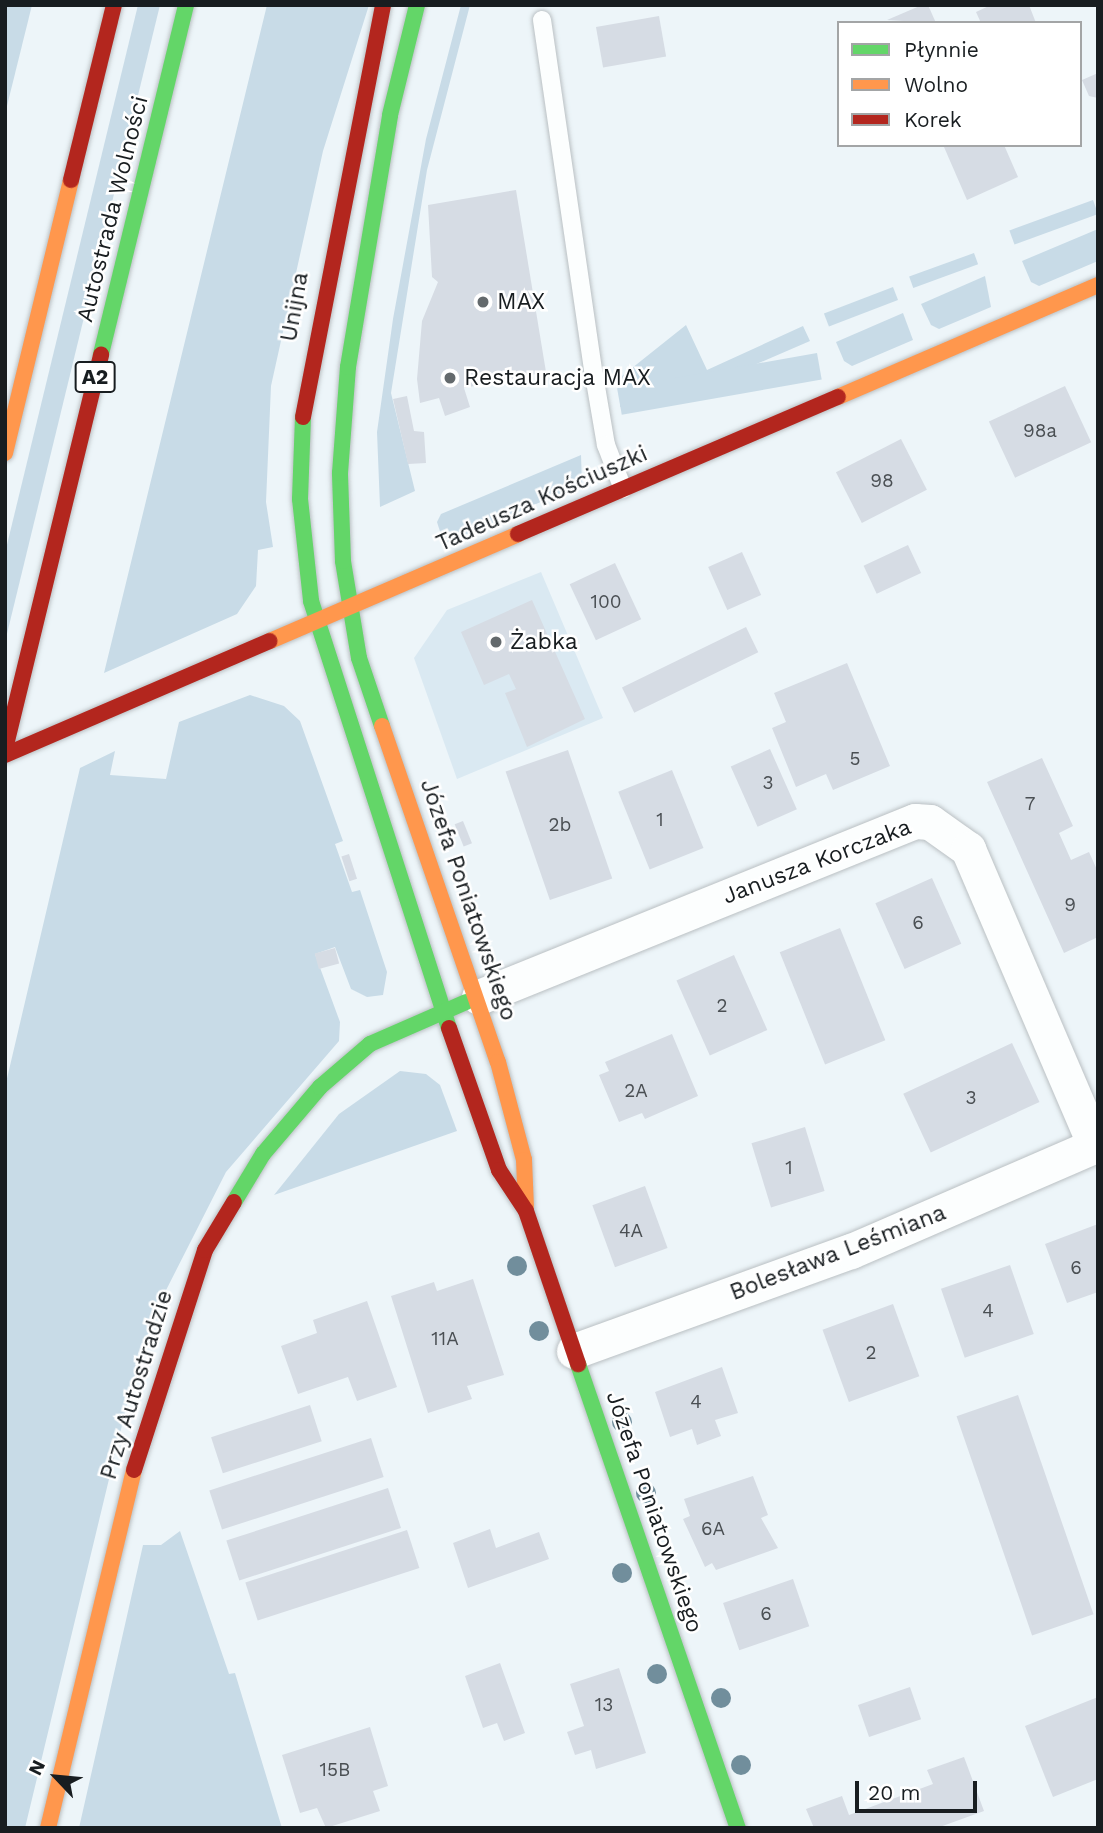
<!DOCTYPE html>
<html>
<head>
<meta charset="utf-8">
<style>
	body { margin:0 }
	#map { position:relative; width:1103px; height:1833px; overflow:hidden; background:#edf5f9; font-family:"Work Sans",sans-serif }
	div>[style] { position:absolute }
	.built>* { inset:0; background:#dae9f2 }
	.green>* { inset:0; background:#c8dbe7; transform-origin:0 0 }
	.building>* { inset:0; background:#d6dce4; transform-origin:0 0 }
	.roads { filter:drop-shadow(0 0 2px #bac0c3) drop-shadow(0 0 2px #bac0c3) }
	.lane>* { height:18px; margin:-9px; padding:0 9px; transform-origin:9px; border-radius:9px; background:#fcfefe }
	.street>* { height:35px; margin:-17.5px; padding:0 17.5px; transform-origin:17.5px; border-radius:17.5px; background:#fcfefe }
	.fast>* { height:16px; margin:-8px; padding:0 8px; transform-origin:8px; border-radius:8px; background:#63d668 }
	.slow>* { height:16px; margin:-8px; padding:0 8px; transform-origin:8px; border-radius:8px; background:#ff974d }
	.jam>* { height:16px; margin:-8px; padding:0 8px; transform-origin:8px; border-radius:8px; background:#b3261e }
	.trees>* { width:20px; height:20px; margin:-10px; border-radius:50%; background:#718e9c }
	.dots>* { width:19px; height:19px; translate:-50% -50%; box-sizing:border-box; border:4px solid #fff; border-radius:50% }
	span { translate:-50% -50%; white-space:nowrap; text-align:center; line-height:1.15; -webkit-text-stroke:5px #fff; paint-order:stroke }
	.number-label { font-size:19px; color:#4a4f53 }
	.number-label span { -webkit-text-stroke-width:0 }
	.shield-label span { padding:2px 5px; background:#fff; border:2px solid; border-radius:5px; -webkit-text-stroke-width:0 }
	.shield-label { font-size:21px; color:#181d20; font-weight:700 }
	.street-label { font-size:23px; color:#181d20 }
	.poi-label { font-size:23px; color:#181d20 }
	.left { translate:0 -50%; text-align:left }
	.frame { position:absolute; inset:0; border:7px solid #181d20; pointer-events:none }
	.legend { position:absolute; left:837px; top:21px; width:245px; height:126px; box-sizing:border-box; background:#fff; border:2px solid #a3a5a6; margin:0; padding:9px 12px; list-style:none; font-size:21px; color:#181d20 }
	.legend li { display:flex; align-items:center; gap:14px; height:35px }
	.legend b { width:35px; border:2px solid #a3a5a6 }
	.north { position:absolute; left:21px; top:1742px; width:70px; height:70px; -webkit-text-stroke:5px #fff; paint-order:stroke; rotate:296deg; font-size:19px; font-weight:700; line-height:28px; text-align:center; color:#181d20 }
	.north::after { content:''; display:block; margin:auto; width:24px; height:32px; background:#181d20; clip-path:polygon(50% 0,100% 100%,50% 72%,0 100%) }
	.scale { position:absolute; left:855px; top:1781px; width:122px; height:32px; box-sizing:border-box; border:4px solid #181d20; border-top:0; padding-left:9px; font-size:21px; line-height:24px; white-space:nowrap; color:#181d20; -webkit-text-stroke:5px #fff; paint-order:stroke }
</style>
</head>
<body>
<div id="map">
	<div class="built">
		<div style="clip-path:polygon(541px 572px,603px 718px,457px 779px,414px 658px,447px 610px)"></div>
	</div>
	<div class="green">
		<div style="clip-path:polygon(5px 5px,32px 5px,5px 114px)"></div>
		<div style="clip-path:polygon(138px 5px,160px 5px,5px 642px,5px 553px)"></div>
		<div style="clip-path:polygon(267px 5px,369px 5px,323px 151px,271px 386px,266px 502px,273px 547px,258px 550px,256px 586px,237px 614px,104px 673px)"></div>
		<div style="clip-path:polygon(461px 5px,470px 5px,427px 170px,391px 393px,415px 491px,380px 507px,377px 432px,393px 319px,426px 139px)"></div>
		<div style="left:1093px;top:200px;width:15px;height:89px;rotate:70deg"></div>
		<div style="clip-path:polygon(1098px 229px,1098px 261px,1039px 286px,1031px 282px,1022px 261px)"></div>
		<div style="left:974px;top:253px;width:12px;height:69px;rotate:70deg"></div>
		<div style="clip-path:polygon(985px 276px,991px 307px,939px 329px,931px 325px,921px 304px)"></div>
		<div style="left:893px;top:287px;width:14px;height:74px;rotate:69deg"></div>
		<div style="clip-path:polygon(903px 313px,913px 340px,852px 366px,844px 361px,836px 342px)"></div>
		<div style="clip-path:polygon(686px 325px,707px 370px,803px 326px,810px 341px,710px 384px,620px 407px,622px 376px)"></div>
		<div style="left:817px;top:353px;width:27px;height:203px;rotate:80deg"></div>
		<div style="clip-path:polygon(581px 455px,582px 484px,444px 544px,437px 522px,441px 514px)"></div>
		<div style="clip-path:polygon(250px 695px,284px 706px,300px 721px,343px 841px,335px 844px,352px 892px,360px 890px,387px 972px,383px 995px,367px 997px,351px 989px,335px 947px,315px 954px,340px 1022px,339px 1041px,226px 1172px,157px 1308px,129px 1396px,25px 1828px,5px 1828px,5px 1087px,80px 768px,115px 751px,110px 775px,166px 779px,179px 722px)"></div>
		<div style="clip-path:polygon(400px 1071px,426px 1074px,440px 1085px,457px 1131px,274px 1195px,339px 1114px)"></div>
		<div style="clip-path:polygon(180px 1531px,229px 1674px,235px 1673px,282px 1828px,79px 1828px,143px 1545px,161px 1545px)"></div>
	</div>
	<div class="building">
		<div style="clip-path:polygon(928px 5px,936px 23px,887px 20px,922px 5px)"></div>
		<div style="clip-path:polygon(991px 5px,1029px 5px,1036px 23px,981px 23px,976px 12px)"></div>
		<div style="left:659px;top:16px;width:41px;height:64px;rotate:80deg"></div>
		<div style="clip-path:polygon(1098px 73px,1098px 98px,1089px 96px,1082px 80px)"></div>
		<div style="clip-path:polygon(1004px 145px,1018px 177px,967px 200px,944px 147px)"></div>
		<div style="clip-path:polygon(516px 190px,546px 372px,464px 388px,470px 407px,445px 416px,439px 398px,420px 403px,417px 379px,422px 321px,438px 282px,432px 277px,428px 205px)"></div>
		<div style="left:1065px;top:386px;width:62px;height:84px;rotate:65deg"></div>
		<div style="clip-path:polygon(407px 396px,414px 431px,424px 432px,426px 463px,408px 464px,393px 399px)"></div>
		<div style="left:901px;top:439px;width:57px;height:73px;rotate:63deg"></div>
		<div style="left:908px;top:545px;width:31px;height:49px;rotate:65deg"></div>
		<div style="left:742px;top:552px;width:47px;height:37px;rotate:66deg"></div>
		<div style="left:615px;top:563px;width:62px;height:50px;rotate:65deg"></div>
		<div style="clip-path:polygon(532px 600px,585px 719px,527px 747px,505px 693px,516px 689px,509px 674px,484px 685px,461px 632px)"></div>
		<div style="left:746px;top:627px;width:28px;height:138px;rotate:64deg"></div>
		<div style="clip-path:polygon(847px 663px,890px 766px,833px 790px,826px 774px,796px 787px,772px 728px,786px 722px,774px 693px)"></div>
		<div style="left:770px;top:749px;width:66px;height:43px;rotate:66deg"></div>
		<div style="left:568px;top:750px;width:136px;height:66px;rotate:71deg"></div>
		<div style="clip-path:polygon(1042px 758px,1073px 826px,1059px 833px,1071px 860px,1089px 852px,1098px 872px,1098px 937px,1064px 953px,987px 782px)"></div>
		<div style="left:672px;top:770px;width:84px;height:58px;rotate:68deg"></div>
		<div style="left:463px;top:821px;width:24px;height:9px;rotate:68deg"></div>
		<div style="left:349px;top:854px;width:26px;height:8px;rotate:72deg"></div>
		<div style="left:932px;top:878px;width:72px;height:62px;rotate:66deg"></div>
		<div style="left:840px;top:928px;width:121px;height:65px;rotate:68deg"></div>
		<div style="left:335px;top:948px;width:16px;height:21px;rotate:75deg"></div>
		<div style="left:734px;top:955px;width:82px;height:63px;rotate:66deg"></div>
		<div style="clip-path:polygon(672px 1034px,698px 1096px,645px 1119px,642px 1113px,619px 1122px,599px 1075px,609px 1071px,605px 1062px)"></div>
		<div style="left:1012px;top:1043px;width:65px;height:120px;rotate:65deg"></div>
		<div style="left:805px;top:1127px;width:67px;height:56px;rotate:73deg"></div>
		<div style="left:645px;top:1186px;width:66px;height:56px;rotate:70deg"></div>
		<div style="clip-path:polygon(1098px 1224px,1098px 1292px,1067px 1303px,1045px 1244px)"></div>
		<div style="left:1010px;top:1265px;width:73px;height:73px;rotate:71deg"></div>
		<div style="clip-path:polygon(473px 1279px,504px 1375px,467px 1386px,472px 1399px,428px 1413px,391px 1296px,434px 1282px,437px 1291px)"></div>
		<div style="clip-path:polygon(367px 1301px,397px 1387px,357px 1401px,348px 1377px,298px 1394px,281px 1346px,317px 1333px,313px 1320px)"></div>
		<div style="left:893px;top:1304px;width:77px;height:75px;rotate:70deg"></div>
		<div style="clip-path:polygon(722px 1367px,738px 1413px,715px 1420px,721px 1436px,697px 1445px,692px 1429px,670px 1437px,655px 1392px)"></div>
		<div style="left:1018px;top:1395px;width:232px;height:65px;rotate:71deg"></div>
		<div style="left:310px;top:1405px;width:38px;height:104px;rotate:72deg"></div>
		<div style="left:371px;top:1438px;width:41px;height:170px;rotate:72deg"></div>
		<div style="clip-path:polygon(753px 1476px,768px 1515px,761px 1518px,778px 1548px,716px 1570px,712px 1563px,705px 1567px,683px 1519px,690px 1516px,684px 1499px)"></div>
		<div style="left:388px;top:1488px;width:42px;height:170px;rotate:72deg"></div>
		<div style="clip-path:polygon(490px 1529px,496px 1548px,539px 1532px,549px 1559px,468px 1588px,453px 1543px)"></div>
		<div style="left:407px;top:1530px;width:40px;height:170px;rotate:72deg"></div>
		<div style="left:793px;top:1579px;width:50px;height:74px;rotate:71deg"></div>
		<div style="clip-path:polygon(500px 1663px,525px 1733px,504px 1741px,497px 1723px,483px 1728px,465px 1676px)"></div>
		<div style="clip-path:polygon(619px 1668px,646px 1753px,596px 1769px,591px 1750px,575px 1755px,567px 1732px,584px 1726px,570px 1684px)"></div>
		<div style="left:910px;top:1687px;width:34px;height:55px;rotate:71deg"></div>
		<div style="clip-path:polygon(1098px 1697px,1098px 1779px,1053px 1797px,1025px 1726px)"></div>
		<div style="clip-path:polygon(370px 1727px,388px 1786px,373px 1791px,380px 1811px,326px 1828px,317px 1808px,300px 1813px,282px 1755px)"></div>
		<div style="clip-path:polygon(964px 1757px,984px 1811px,937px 1828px,814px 1828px,806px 1809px,842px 1796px,849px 1815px,933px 1784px,927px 1770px)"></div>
	</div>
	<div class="roads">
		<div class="lane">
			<div style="left:542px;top:20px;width:359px;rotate:81.7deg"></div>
			<div style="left:594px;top:375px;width:71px;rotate:80.3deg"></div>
			<div style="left:606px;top:445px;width:47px;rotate:68.9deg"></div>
		</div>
		<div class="street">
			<div style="left:479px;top:997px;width:470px;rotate:-22deg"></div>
			<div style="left:915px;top:821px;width:15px;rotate:4deg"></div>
			<div style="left:930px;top:822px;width:47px;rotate:35.4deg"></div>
			<div style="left:968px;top:849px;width:322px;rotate:66.8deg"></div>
			<div style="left:574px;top:1351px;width:294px;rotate:-19.9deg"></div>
			<div style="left:851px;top:1251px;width:269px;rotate:-23.4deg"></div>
		</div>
		<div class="fast">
			<div style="left:101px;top:354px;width:359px;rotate:-76.3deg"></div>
			<div style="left:303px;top:417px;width:82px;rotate:92.1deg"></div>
			<div style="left:300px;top:499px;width:103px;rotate:83.8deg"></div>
			<div style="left:311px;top:601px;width:449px;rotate:72.1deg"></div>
			<div style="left:382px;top:726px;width:72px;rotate:-108.7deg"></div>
			<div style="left:359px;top:658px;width:98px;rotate:-99.4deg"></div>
			<div style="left:343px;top:561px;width:88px;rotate:-92deg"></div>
			<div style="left:340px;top:473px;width:106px;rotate:-85.7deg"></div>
			<div style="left:348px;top:367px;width:255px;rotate:-80.5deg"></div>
			<div style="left:390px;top:115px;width:113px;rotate:-76.2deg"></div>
			<div style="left:234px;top:1202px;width:56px;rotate:-58.9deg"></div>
			<div style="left:263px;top:1154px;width:88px;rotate:-49.6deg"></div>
			<div style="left:320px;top:1087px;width:66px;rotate:-40.7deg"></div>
			<div style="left:370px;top:1044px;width:105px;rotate:-23.6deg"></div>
			<div style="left:578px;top:1364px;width:491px;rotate:71deg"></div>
		</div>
		<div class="slow">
			<div style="left:838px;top:397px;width:283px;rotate:-23.3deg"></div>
			<div style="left:5px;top:453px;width:281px;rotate:-76.4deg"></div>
			<div style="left:270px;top:641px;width:270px;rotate:-23.3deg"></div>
			<div style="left:382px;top:726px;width:355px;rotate:71deg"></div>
			<div style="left:498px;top:1062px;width:101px;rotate:75.1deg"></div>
			<div style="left:524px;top:1160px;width:47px;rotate:87.6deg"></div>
			<div style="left:48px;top:1828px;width:368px;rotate:-76.5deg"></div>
		</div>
		<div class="jam">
			<div style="left:71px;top:180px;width:180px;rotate:-76.2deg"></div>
			<div style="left:303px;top:417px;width:420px;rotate:-79deg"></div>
			<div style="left:518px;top:534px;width:348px;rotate:-23.2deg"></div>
			<div style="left:5px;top:749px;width:406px;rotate:-76.3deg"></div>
			<div style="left:5px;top:755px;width:288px;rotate:-23.3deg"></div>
			<div style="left:449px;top:1028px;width:151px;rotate:70.6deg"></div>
			<div style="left:499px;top:1170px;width:49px;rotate:56.6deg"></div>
			<div style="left:526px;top:1211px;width:162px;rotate:71.2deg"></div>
			<div style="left:134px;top:1470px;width:231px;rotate:-72.1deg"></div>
			<div style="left:205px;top:1250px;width:56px;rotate:-58.9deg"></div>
		</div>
	</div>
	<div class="trees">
		<div style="left:517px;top:1266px"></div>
		<div style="left:539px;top:1331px"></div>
		<div style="left:622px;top:1422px"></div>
		<div style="left:646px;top:1493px"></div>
		<div style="left:622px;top:1573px"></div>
		<div style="left:657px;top:1674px"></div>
		<div style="left:721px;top:1698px"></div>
		<div style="left:741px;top:1765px"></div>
	</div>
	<div class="dots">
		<div style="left:483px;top:302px;background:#63696c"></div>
		<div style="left:450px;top:378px;background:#63696c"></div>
		<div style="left:496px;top:642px;background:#63696c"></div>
	</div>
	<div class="number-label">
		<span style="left:1040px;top:431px">98a</span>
		<span style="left:882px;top:481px">98</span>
		<span style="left:606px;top:602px">100</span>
		<span style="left:855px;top:759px">5</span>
		<span style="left:768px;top:783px">3</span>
		<span style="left:1030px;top:804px">7</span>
		<span style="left:660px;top:820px">1</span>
		<span style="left:560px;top:825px">2b</span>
		<span style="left:1070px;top:905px">9</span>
		<span style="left:918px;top:923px">6</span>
		<span style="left:722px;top:1006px">2</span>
		<span style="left:636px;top:1091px">2A</span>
		<span style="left:971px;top:1098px">3</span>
		<span style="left:789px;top:1168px">1</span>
		<span style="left:631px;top:1231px">4A</span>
		<span style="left:1076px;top:1268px">6</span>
		<span style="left:988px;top:1311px">4</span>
		<span style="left:445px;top:1339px">11A</span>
		<span style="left:871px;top:1353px">2</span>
		<span style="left:696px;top:1402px">4</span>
		<span style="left:713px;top:1529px">6A</span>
		<span style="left:766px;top:1614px">6</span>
		<span style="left:604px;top:1705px">13</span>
		<span style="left:335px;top:1770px">15B</span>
	</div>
	<div class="shield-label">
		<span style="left:95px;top:377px">A2</span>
	</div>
	<div class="street-label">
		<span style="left:113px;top:209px;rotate:-76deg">Autostrada Wolności</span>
		<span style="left:295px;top:307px;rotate:-80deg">Unijna</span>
		<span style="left:542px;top:499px;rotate:-24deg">Tadeusza Kościuszki</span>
		<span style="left:817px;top:862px;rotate:-21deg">Janusza Korczaka</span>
		<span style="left:468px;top:900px;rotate:71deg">Józefa Poniatowskiego</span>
		<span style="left:838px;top:1253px;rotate:-21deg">Bolesława Leśmiana</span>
		<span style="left:137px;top:1385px;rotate:-73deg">Przy Autostradzie</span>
		<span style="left:654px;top:1512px;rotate:71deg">Józefa Poniatowskiego</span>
	</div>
	<div class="poi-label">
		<span class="left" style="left:497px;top:302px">MAX</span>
		<span class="left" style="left:464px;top:378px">Restauracja MAX</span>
		<span class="left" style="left:510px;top:642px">Żabka</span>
	</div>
	<div class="frame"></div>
	<ul class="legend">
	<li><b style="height:9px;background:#63d668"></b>Płynnie</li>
	<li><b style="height:9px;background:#ff974d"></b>Wolno</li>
	<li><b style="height:9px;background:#b3261e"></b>Korek</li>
	</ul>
	<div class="north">N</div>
	<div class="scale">20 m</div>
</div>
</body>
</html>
